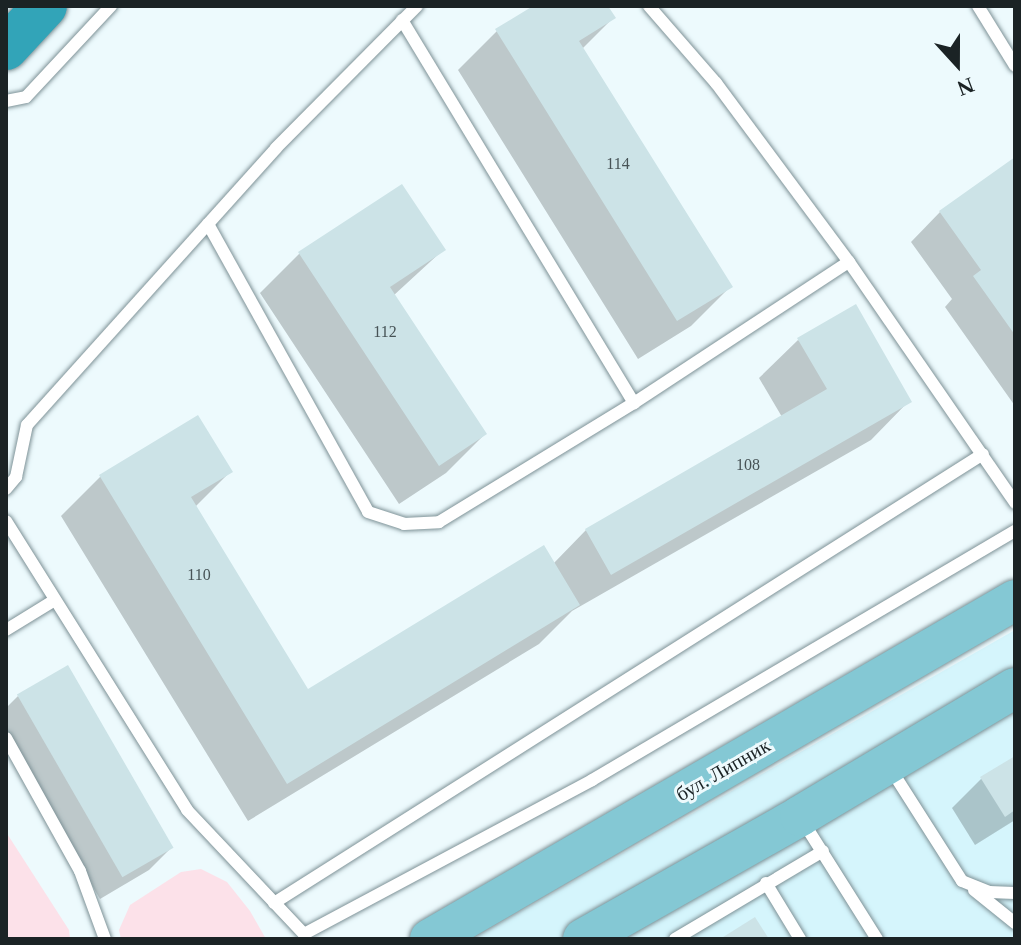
<!DOCTYPE html>
<html>
<head>
<meta charset="utf-8">
<style>
	body { margin:0 }
	#map { position:relative; width:1021px; height:945px; overflow:hidden; background:#edfafd; font-family:"Times New Roman",serif }
	div>[style] { position:absolute }
	.built>* { inset:0; background:#d5f5fc }
	.green>* { inset:0; background:#fce1e9 }
	.shadow>* { inset:0; background:#0003 }
	.building>* { inset:0; background:#cce3e7; transform-origin:0 0 }
	.roads { filter:drop-shadow(0 0 2px #7e9297) drop-shadow(0 0 2px #7e9297) }
	.lane>* { height:12px; margin:-6px; padding:0 6px; transform-origin:6px; border-radius:6px; background:#fff }
	.primary>* { height:40px; margin:-20px; padding:0 20px; transform-origin:20px; border-radius:20px; background:#84c8d4 }
	.highway>* { height:44px; margin:-22px; padding:0 22px; transform-origin:22px; border-radius:22px; background:#32a4b8 }
	span { translate:-50% -50%; white-space:nowrap; text-align:center; line-height:1.15; -webkit-text-stroke:6px #edfafd; paint-order:stroke }
	.number-label { font-size:16px; color:#475356 }
	.number-label span { -webkit-text-stroke-width:0 }
	.street-label { font-size:20px; color:#1b2325 }
	.frame { position:absolute; inset:0; border:8px solid #1b2325; pointer-events:none }
	.north { position:absolute; left:917px; top:24px; width:80px; height:80px; -webkit-text-stroke:6px #edfafd; paint-order:stroke; rotate:159deg; font-size:22px; font-weight:700; line-height:32px; text-align:center; color:#1b2325 }
	.north::after { content:''; display:block; margin:auto; width:28px; height:36px; background:#1b2325; clip-path:polygon(50% 0,100% 100%,50% 72%,0 100%) }
</style>
</head>
<body>
<div id="map">
	<div class="built">
		<div style="clip-path:polygon(1015px 630px,1015px 939px,472px 939px)"></div>
	</div>
	<div class="green">
		<div style="clip-path:polygon(6px 832px,69px 930px,70px 939px,6px 939px)"></div>
		<div style="clip-path:polygon(201px 869px,227px 882px,250px 911px,266px 939px,121px 939px,119px 930px,130px 905px,181px 872px)"></div>
	</div>
	<div class="shadow">
		<div style="clip-path:polygon(536px 6px,606px 6px,613px 18px,582px 49px,730px 287px,691px 326px,638px 359px,458px 70px,497px 31px)"></div>
		<div style="clip-path:polygon(1015px 159px,1015px 406px,945px 307px,952px 299px,911px 242px,940px 212px)"></div>
		<div style="clip-path:polygon(402px 186px,443px 250px,393px 296px,485px 434px,446px 473px,399px 504px,260px 293px,299px 254px)"></div>
		<div style="clip-path:polygon(798px 340px,909px 401px,871px 440px,572px 611px,539px 644px,248px 821px,61px 516px,100px 477px,197px 417px,230px 472px,195px 507px,308px 692px,553px 564px,586px 530px,782px 417px,759px 378px)"></div>
		<div style="clip-path:polygon(18px 696px,172px 847px,149px 870px,100px 899px,6px 737px,6px 708px)"></div>
		<div style="clip-path:polygon(1015px 758px,1015px 820px,975px 845px,952px 808px,981px 779px)"></div>
	</div>
	<div class="building">
		<div style="clip-path:polygon(533px 6px,608px 6px,616px 18px,579px 41px,733px 287px,677px 321px,495px 29px)"></div>
		<div style="clip-path:polygon(1015px 157px,1015px 335px,973px 276px,981px 270px,939px 211px)"></div>
		<div style="clip-path:polygon(402px 184px,446px 250px,390px 287px,487px 434px,439px 466px,298px 252px)"></div>
		<div style="clip-path:polygon(856px 304px,912px 402px,611px 575px,585px 529px,827px 389px,797px 338px)"></div>
		<div style="clip-path:polygon(198px 415px,233px 472px,191px 497px,308px 689px,544px 545px,580px 605px,287px 784px,99px 475px)"></div>
		<div style="left:68px;top:665px;width:211px;height:59px;rotate:60deg"></div>
		<div style="clip-path:polygon(1015px 756px,1015px 810px,1005px 817px,980px 777px)"></div>
		<div style="clip-path:polygon(755px 917px,769px 939px,720px 939px)"></div>
	</div>
	<div class="roads">
		<div class="lane">
			<div style="left:649px;top:6px;width:102px;rotate:49deg"></div>
			<div style="left:716px;top:83px;width:223px;rotate:53.4deg"></div>
			<div style="left:849px;top:262px;width:293px;rotate:55.4deg"></div>
			<div style="left:978px;top:6px;width:70px;rotate:58.3deg"></div>
			<div style="left:402px;top:20px;width:448px;rotate:58.8deg"></div>
			<div style="left:6px;top:101px;width:20px;rotate:-11deg"></div>
			<div style="left:26px;top:97px;width:125px;rotate:-47deg"></div>
			<div style="left:208px;top:224px;width:329px;rotate:60.9deg"></div>
			<div style="left:368px;top:512px;width:38px;rotate:18deg"></div>
			<div style="left:404px;top:524px;width:35px;rotate:-3deg"></div>
			<div style="left:439px;top:522px;width:228px;rotate:-31.4deg"></div>
			<div style="left:634px;top:403px;width:257px;rotate:-33.3deg"></div>
			<div style="left:6px;top:489px;width:16px;rotate:-50deg"></div>
			<div style="left:16px;top:477px;width:53px;rotate:-78.1deg"></div>
			<div style="left:27px;top:425px;width:372px;rotate:-48deg"></div>
			<div style="left:276px;top:148px;width:200px;rotate:-45.2deg"></div>
			<div style="left:6px;top:521px;width:341px;rotate:57.9deg"></div>
			<div style="left:187px;top:810px;width:170px;rotate:46.7deg"></div>
			<div style="left:304px;top:934px;width:327px;rotate:-28.1deg"></div>
			<div style="left:592px;top:780px;width:491px;rotate:-30.5deg"></div>
			<div style="left:6px;top:630px;width:57px;rotate:-31.5deg"></div>
			<div style="left:6px;top:738px;width:152px;rotate:60.9deg"></div>
			<div style="left:80px;top:871px;width:72px;rotate:69.8deg"></div>
			<div style="left:890px;top:768px;width:134px;rotate:57.5deg"></div>
			<div style="left:962px;top:881px;width:29px;rotate:22deg"></div>
			<div style="left:989px;top:892px;width:26px;rotate:2deg"></div>
			<div style="left:802px;top:820px;width:141px;rotate:57.8deg"></div>
			<div style="left:766px;top:883px;width:66px;rotate:58.7deg"></div>
			<div style="left:974px;top:890px;width:53px;rotate:38.8deg"></div>
			<div style="left:274px;top:903px;width:839px;rotate:-32.35deg"></div>
			<div style="left:675px;top:939px;width:172px;rotate:-30.7deg"></div>
		</div>
		<div class="primary">
			<div style="left:430px;top:939px;width:676px;rotate:-30.09deg"></div>
			<div style="left:583px;top:939px;width:249px;rotate:-29.5deg"></div>
			<div style="left:800px;top:816px;width:250px;rotate:-30.8deg"></div>
		</div>
		<div class="highway">
			<div style="left:6px;top:48px;width:57px;rotate:-47.1deg"></div>
		</div>
	</div>
	<div class="number-label">
		<span style="left:618px;top:164px">114</span>
		<span style="left:385px;top:332px">112</span>
		<span style="left:748px;top:465px">108</span>
		<span style="left:199px;top:575px">110</span>
	</div>
	<div class="street-label">
		<span style="left:723px;top:770px;rotate:-30deg">бул. Липник</span>
	</div>
	<div class="frame"></div>
	<div class="north">N</div>
</div>
</body>
</html>
